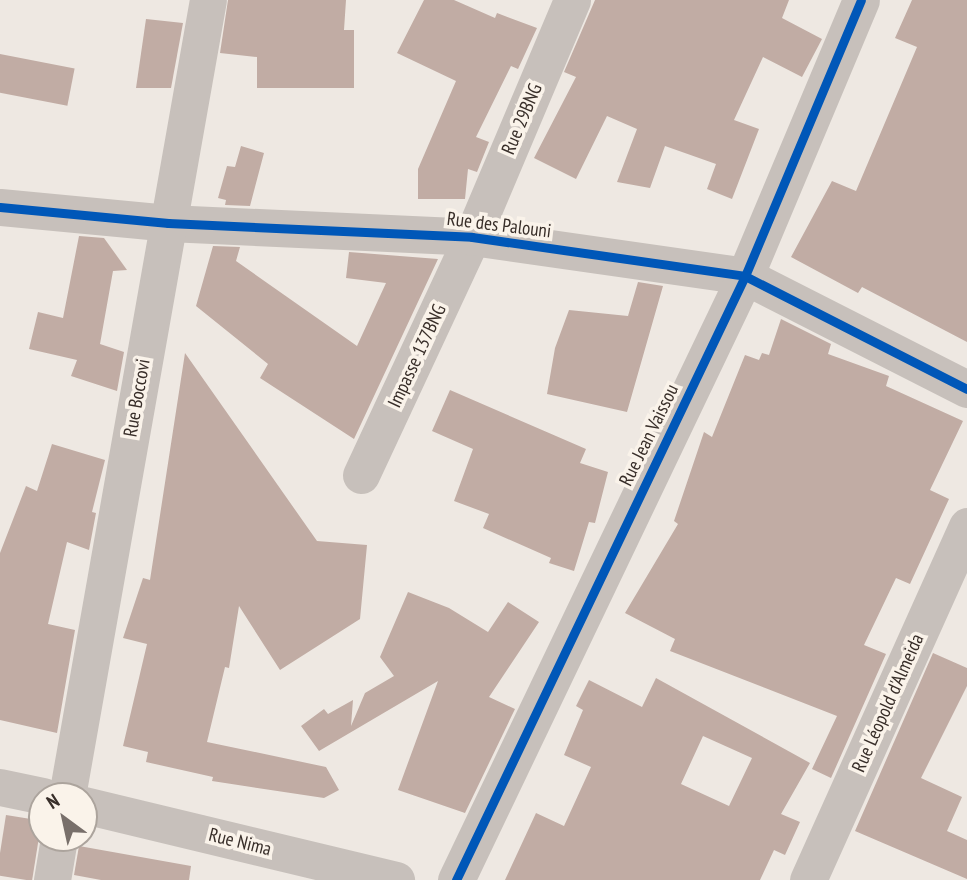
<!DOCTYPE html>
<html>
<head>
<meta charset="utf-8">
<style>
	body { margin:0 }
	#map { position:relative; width:967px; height:880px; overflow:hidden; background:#eee8e2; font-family:"PT Sans Narrow",sans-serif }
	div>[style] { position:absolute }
	.building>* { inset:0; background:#c1aca4; transform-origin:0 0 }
	.minor>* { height:37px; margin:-18.5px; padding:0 18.5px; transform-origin:18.5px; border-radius:18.5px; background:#c7c0bb }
	.cycleway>* { height:9px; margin:-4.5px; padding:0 4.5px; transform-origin:4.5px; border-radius:4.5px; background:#0057b8 }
	span { translate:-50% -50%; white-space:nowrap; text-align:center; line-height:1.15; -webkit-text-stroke:7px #faf3ea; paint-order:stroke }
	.street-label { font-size:19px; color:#382e29 }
	.north { position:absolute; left:28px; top:782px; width:70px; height:70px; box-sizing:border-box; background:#faf3ea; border:2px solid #aca49d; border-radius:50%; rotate:327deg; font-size:19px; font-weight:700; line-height:28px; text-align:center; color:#382e29 }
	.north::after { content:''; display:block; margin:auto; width:24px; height:32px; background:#786f6a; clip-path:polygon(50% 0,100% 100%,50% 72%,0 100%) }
</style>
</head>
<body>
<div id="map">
	<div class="building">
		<div style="clip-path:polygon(228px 0,346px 0,344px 30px,354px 30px,354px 88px,257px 88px,257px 57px,220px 53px)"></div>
		<div style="clip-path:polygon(424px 0,454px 0,495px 18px,497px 13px,537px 28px,518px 69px,511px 66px,476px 137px,489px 142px,477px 172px,468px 169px,465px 199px,418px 199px,418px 169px,456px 81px,397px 53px)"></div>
		<div style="clip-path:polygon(595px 0,789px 0,782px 18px,822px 39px,802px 77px,763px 57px,734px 120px,759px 129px,732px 199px,707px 189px,716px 164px,665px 146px,650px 188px,617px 182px,637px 129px,607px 116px,576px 179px,534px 158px,576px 77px,564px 72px)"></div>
		<div style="clip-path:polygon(912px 0,967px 0,967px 342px,862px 287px,858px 293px,791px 257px,832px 181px,856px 191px,917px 47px,895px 38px)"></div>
		<div style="clip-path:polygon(146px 19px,183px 23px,171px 88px,136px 88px)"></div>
		<div style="left:0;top:54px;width:76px;height:38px;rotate:11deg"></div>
		<div style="clip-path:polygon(241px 146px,264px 153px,250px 206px,225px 205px,226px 200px,218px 198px,227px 166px,235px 167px)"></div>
		<div style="clip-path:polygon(79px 236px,104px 238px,127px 270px,113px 271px,100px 344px,124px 352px,117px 391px,71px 376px,77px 360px,29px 349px,38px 312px,63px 318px)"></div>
		<div style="clip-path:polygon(213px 246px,240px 247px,236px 261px,357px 346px,386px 283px,346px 278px,349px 252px,438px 259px,354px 439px,260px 378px,268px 364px,196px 306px)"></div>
		<div style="clip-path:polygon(638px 282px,663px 286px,627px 412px,547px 394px,555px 348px,569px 310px,628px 316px)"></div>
		<div style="clip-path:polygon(781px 319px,831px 344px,828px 354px,889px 376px,886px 386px,963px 421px,930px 490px,949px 499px,910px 584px,896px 578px,864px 645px,886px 654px,831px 778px,812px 769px,837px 716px,670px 651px,675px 639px,625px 613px,678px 524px,674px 521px,704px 432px,712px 437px,745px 355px,759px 360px,762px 353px,769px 355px)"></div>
		<div style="clip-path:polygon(185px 353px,317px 541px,367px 545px,360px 619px,280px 670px,239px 606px,229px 668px,225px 667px,207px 742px,326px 767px,339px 790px,324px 798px,212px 781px,213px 777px,146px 762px,148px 752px,123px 746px,147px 644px,123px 638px,143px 578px,150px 580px)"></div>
		<div style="clip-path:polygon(450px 390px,586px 449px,580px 463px,608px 472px,595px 523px,589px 522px,574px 571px,549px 563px,551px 558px,483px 528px,489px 514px,454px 501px,473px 449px,432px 431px)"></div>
		<div style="clip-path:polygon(52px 444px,105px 460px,92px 512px,96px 513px,89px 550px,67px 542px,48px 624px,75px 630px,57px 733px,0 720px,0 553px,26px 486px,37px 491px)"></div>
		<div style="clip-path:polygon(408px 592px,449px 608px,488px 632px,508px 602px,539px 622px,489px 697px,515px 709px,465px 813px,398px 790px,438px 681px,319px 751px,301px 726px,324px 709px,328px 714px,353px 700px,351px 726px,365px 693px,394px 676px,380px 657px)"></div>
		<div style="clip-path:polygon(933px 653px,967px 668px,967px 686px,921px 778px,962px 797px,947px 831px,967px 840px,967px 879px,855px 831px)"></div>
		<div style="clip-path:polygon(evenodd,656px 678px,810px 763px,781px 814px,800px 822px,785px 855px,774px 850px,760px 880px,505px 880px,536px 813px,564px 826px,591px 767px,564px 755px,583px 710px,576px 706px,589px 680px,642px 707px,656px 678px,703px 736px,752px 758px,729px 806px,681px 784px,703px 736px)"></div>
		<div style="left:6px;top:815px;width:36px;height:61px;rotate:9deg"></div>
		<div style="clip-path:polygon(79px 846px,191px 866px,189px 880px,101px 880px,74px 875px)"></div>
	</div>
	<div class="minor">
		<div style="left:0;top:207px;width:169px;rotate:5.4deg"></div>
		<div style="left:168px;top:223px;width:304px;rotate:2.6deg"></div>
		<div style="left:472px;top:237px;width:276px;rotate:8.1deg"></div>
		<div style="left:745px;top:276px;width:249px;rotate:27deg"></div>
		<div style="left:361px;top:475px;width:263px;rotate:-65deg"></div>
		<div style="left:472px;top:237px;width:257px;rotate:-67.1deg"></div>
		<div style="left:0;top:787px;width:44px;rotate:11.8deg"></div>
		<div style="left:67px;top:796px;width:808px;rotate:-79.96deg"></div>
		<div style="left:84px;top:805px;width:321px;rotate:13.5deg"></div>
		<div style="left:52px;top:880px;width:43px;rotate:-80.5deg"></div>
		<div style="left:456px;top:880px;width:670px;rotate:-64.43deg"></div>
		<div style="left:745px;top:276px;width:299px;rotate:-67.2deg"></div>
		<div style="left:808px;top:880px;width:388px;rotate:-65.8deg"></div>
	</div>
	<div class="cycleway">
		<div style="left:0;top:207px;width:169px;rotate:5.4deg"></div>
		<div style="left:168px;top:223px;width:304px;rotate:2.6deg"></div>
		<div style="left:472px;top:237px;width:276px;rotate:8.1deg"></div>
		<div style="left:745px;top:276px;width:249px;rotate:27deg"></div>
		<div style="left:456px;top:880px;width:670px;rotate:-64.43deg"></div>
		<div style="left:745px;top:276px;width:299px;rotate:-67.2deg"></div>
	</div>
	<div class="street-label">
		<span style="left:522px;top:119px;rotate:-67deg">Rue 29BNG</span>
		<span style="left:499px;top:225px;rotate:7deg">Rue des Palouni</span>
		<span style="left:417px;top:356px;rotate:-65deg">Impasse 137BNG</span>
		<span style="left:137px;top:398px;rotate:-80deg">Rue Boccovi</span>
		<span style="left:649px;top:435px;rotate:-64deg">Rue Jean Vaissou</span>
		<span style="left:888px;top:703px;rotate:-66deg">Rue Léopold d'Almeida</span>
		<span style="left:240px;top:842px;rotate:14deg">Rue Nima</span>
	</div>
	<div class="north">N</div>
</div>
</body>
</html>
